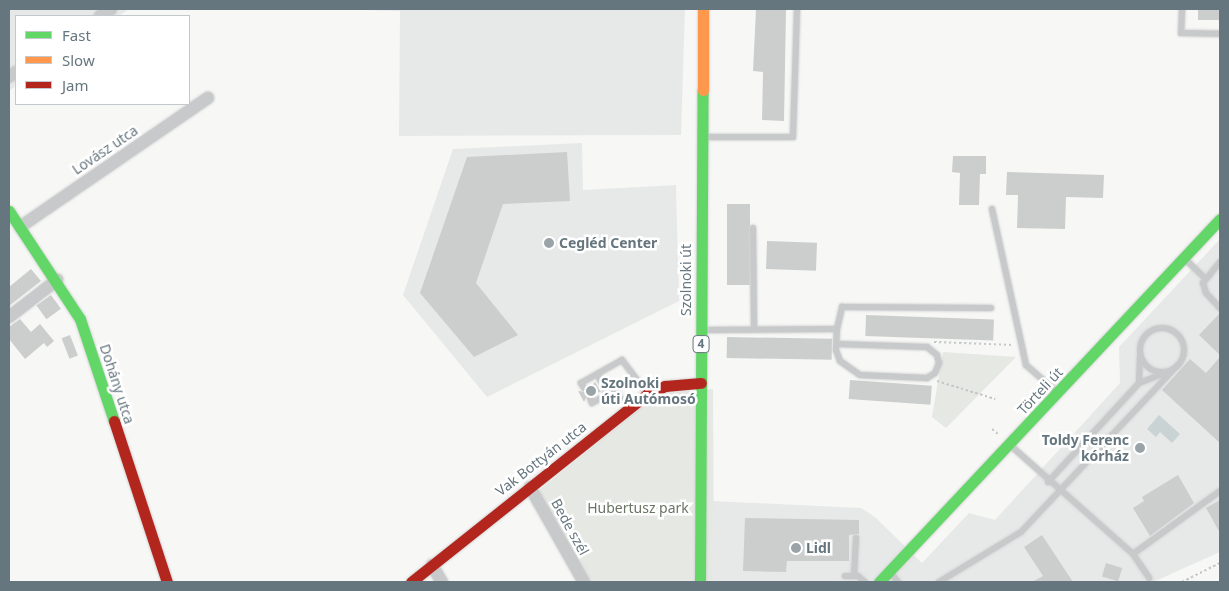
<!DOCTYPE html>
<html>
<head>
<meta charset="utf-8">
<style>
	body { margin:0 }
	#map { position:relative; width:1229px; height:591px; overflow:hidden; background:#f7f7f6; font-family:"Noto Sans",sans-serif }
	div>[style] { position:absolute }
	.built>* { inset:0; background:#e7e8e8 }
	.green>* { inset:0; background:#e6e8e4 }
	.water>* { inset:0; background:#cad3d4 }
	.building>* { inset:0; background:#cccece; transform-origin:0 0 }
	.path>* { height:2px; margin-top:-1px; transform-origin:0; background:repeating-linear-gradient(90deg,#c6c7c8 0 2.5px,transparent 0 5px) }
	.roads { filter:drop-shadow(0 0 1px #d3d4d4) drop-shadow(0 0 1px #d3d4d4) }
	.lane>* { height:6px; margin:-3px; padding:0 3px; transform-origin:3px; border-radius:3px; background:#c8c9ca }
	.lane>.ring { margin:-3px; padding:0; box-sizing:content-box; background:none; border:6px solid #c8c9ca; border-radius:50% }
	.street>* { height:12px; margin:-6px; padding:0 6px; transform-origin:6px; border-radius:6px; background:#c8c9ca }
	.fast>* { height:11px; margin:-5.5px; padding:0 5.5px; transform-origin:5.5px; border-radius:5.5px; background:#63d668 }
	.slow>* { height:11px; margin:-5.5px; padding:0 5.5px; transform-origin:5.5px; border-radius:5.5px; background:#ff974d }
	.jam>* { height:11px; margin:-5.5px; padding:0 5.5px; transform-origin:5.5px; border-radius:5.5px; background:#b3261e }
	.dots>* { width:14px; height:14px; translate:-50% -50%; box-sizing:border-box; border:2px solid #fff; border-radius:50% }
	span { translate:-50% -50%; white-space:nowrap; text-align:center; line-height:1.15; -webkit-text-stroke:5px #fff; paint-order:stroke }
	.shield-label span { padding:1px 4px; background:#fff; border:1px solid; border-radius:4px; -webkit-text-stroke-width:0 }
	.shield-label { font-size:12px; color:#66767e; font-weight:700 }
	.street-label { font-size:14px; color:#66767e }
	.poi-label { font-size:14px; color:#66767e; font-weight:700 }
	.left { translate:0 -50%; text-align:left }
	.right { translate:-100% -50%; text-align:right }
	.park-label { font-size:14px; color:#697664 }
	.frame { position:absolute; inset:0; border:10px solid #66767e; pointer-events:none }
	.legend { position:absolute; left:15px; top:15px; width:175px; height:90px; box-sizing:border-box; background:#fff; border:1px solid #c2c8cb; margin:0; padding:6px 9px; list-style:none; font-size:15px; color:#66767e }
	.legend li { display:flex; align-items:center; gap:10px; height:25px }
	.legend b { width:25px; border:1px solid #c2c8cb }
</style>
</head>
<body>
<div id="map">
	<div class="built">
		<div style="clip-path:polygon(9px 9px,129px 9px,119px 16px,16px 16px,16px 86px,9px 91px)"></div>
		<div style="clip-path:polygon(319px 9px,685px 9px,681px 135px,399px 136px,400px 11px)"></div>
		<div style="clip-path:polygon(582px 143px,583px 190px,676px 185px,679px 301px,487px 397px,403px 295px,453px 149px)"></div>
		<div style="clip-path:polygon(1220px 239px,1220px 552px,1153px 582px,714px 582px,713px 501px,861px 508px,875px 517px,922px 563px,969px 513px,995px 520px,1120px 383px,1119px 347px)"></div>
	</div>
	<div class="green">
		<div style="clip-path:polygon(943px 352px,1016px 357px,946px 428px,932px 417px)"></div>
		<div style="clip-path:polygon(713px 389px,714px 582px,576px 582px,530px 498px,658px 394px)"></div>
	</div>
	<div class="water">
		<div style="clip-path:polygon(1159px 415px,1180px 434px,1172px 443px,1160px 432px,1156px 437px,1147px 429px)"></div>
	</div>
	<div class="building">
		<div style="clip-path:polygon(756px 9px,786px 10px,784px 121px,762px 120px,763px 72px,753px 71px)"></div>
		<div style="left:1198px;top:9px;width:21px;height:11px"></div>
		<div style="clip-path:polygon(567px 152px,570px 201px,503px 204px,476px 283px,518px 335px,474px 357px,420px 293px,467px 157px)"></div>
		<div style="clip-path:polygon(953px 156px,986px 156px,986px 174px,980px 174px,979px 205px,959px 205px,960px 173px,952px 172px)"></div>
		<div style="clip-path:polygon(1007px 172px,1104px 175px,1103px 198px,1066px 197px,1065px 229px,1017px 228px,1018px 195px,1006px 195px)"></div>
		<div style="left:727px;top:204px;width:23px;height:81px"></div>
		<div style="left:767px;top:241px;width:50px;height:28px;rotate:2deg"></div>
		<div style="clip-path:polygon(31px 269px,41px 281px,9px 306px,9px 287px)"></div>
		<div style="left:51px;top:295px;width:17px;height:18px;rotate:54deg"></div>
		<div style="clip-path:polygon(1220px 313px,1220px 355px,1199px 335px)"></div>
		<div style="left:866px;top:315px;width:128px;height:21px;rotate:2deg"></div>
		<div style="clip-path:polygon(20px 319px,31px 332px,40px 324px,54px 341px,47px 347px,44px 343px,25px 359px,9px 339px,9px 327px)"></div>
		<div style="left:70px;top:335px;width:22px;height:9px;rotate:69deg"></div>
		<div style="left:727px;top:337px;width:105px;height:21px;rotate:1deg"></div>
		<div style="clip-path:polygon(1220px 357px,1220px 443px,1162px 390px,1190px 359px,1206px 373px)"></div>
		<div style="left:850px;top:380px;width:82px;height:19px;rotate:4deg"></div>
		<div style="clip-path:polygon(595px 382px,601px 392px,588px 394px,584px 402px,578px 391px,586px 392px)"></div>
		<div style="clip-path:polygon(1178px 475px,1194px 503px,1150px 536px,1133px 508px,1144px 501px,1142px 497px)"></div>
		<div style="clip-path:polygon(1220px 500px,1220px 533px,1206px 508px)"></div>
		<div style="clip-path:polygon(745px 518px,859px 520px,859px 534px,849px 535px,849px 561px,787px 561px,786px 572px,743px 571px)"></div>
		<div style="clip-path:polygon(1042px 535px,1073px 582px,1032px 582px,1043px 576px,1024px 547px)"></div>
		<div style="left:1106px;top:563px;width:17px;height:14px;rotate:17deg"></div>
	</div>
	<div class="path">
		<div style="left:934px;top:342px;width:80px;rotate:2.1deg"></div>
		<div style="left:937px;top:381px;width:61px;rotate:17.2deg"></div>
		<div style="left:992px;top:429px;width:8px;rotate:40deg"></div>
		<div style="left:1182px;top:582px;width:42px;rotate:-26.6deg"></div>
	</div>
	<div class="roads">
		<div class="lane">
			<div style="left:1182px;top:9px;width:24px;rotate:92deg"></div>
			<div style="left:1181px;top:33px;width:39px;rotate:1deg"></div>
			<div style="left:706px;top:137px;width:87px"></div>
			<div style="left:793px;top:137px;width:128px;rotate:-88.2deg"></div>
			<div style="left:992px;top:209px;width:160px;rotate:77.7deg"></div>
			<div style="left:1026px;top:365px;width:41px;rotate:41.1deg"></div>
			<div style="left:753px;top:228px;width:100px;rotate:89.4deg"></div>
			<div style="left:1185px;top:259px;width:28px;rotate:44deg"></div>
			<div style="left:1220px;top:262px;width:27px;rotate:129deg"></div>
			<div style="left:1203px;top:283px;width:10px;rotate:73deg"></div>
			<div style="left:1206px;top:293px;width:21px;rotate:47deg"></div>
			<div class="ring" style="left:1140px;top:328px;width:38px;height:38px"></div>
			<div style="left:837px;top:329px;width:23px;rotate:-77deg"></div>
			<div style="left:842px;top:307px;width:149px;rotate:0.4deg"></div>
			<div style="left:705px;top:330px;width:132px;rotate:-0.4deg"></div>
			<div style="left:837px;top:329px;width:21px;rotate:93deg"></div>
			<div style="left:836px;top:350px;width:12px;rotate:70deg"></div>
			<div style="left:840px;top:361px;width:24px;rotate:35deg"></div>
			<div style="left:860px;top:375px;width:67px;rotate:2.6deg"></div>
			<div style="left:927px;top:378px;width:9px;rotate:-32deg"></div>
			<div style="left:935px;top:373px;width:11px;rotate:-68deg"></div>
			<div style="left:939px;top:363px;width:8px;rotate:-104deg"></div>
			<div style="left:937px;top:355px;width:13px;rotate:-141deg"></div>
			<div style="left:927px;top:347px;width:90px;rotate:-178.1deg"></div>
			<div style="left:597px;top:374px;width:23px;rotate:61deg"></div>
			<div style="left:1139px;top:383px;width:26px;rotate:-88deg"></div>
			<div style="left:584px;top:388px;width:6px;rotate:-121deg"></div>
			<div style="left:581px;top:383px;width:47px;rotate:-29.3deg"></div>
			<div style="left:622px;top:360px;width:41px;rotate:52.9deg"></div>
			<div style="left:590px;top:398px;width:5px;rotate:68deg"></div>
			<div style="left:592px;top:403px;width:26px;rotate:-29deg"></div>
			<div style="left:615px;top:390px;width:22px;rotate:58deg"></div>
			<div style="left:1010px;top:445px;width:164px;rotate:41.5deg"></div>
			<div style="left:1133px;top:554px;width:29px;rotate:56deg"></div>
			<div style="left:1048px;top:482px;width:134px;rotate:-47.4deg"></div>
			<div style="left:1139px;top:383px;width:30px;rotate:-21deg"></div>
			<div style="left:1133px;top:554px;width:107px;rotate:-35.9deg"></div>
			<div style="left:890px;top:572px;width:13px;rotate:51deg"></div>
			<div style="left:845px;top:576px;width:13px"></div>
			<div style="left:858px;top:576px;width:9px;rotate:41deg"></div>
			<div style="left:854px;top:576px;width:38px;rotate:-87deg"></div>
			<div style="left:939px;top:582px;width:96px;rotate:-31.4deg"></div>
			<div style="left:1021px;top:532px;width:229px;rotate:-46.8deg"></div>
		</div>
		<div class="street">
			<div style="left:100px;top:16px;width:13px;rotate:-32deg"></div>
			<div style="left:9px;top:77px;width:9px;rotate:-36deg"></div>
			<div style="left:20px;top:227px;width:228px;rotate:-34.5deg"></div>
			<div style="left:9px;top:317px;width:61px;rotate:-37.6deg"></div>
			<div style="left:530px;top:487px;width:109px;rotate:60.4deg"></div>
			<div style="left:432px;top:565px;width:20px;rotate:60deg"></div>
		</div>
		<div class="fast">
			<div style="left:9px;top:211px;width:129px;rotate:56.7deg"></div>
			<div style="left:80px;top:319px;width:108px;rotate:71.6deg"></div>
			<div style="left:700px;top:582px;width:492px;rotate:-89.7deg"></div>
			<div style="left:879px;top:582px;width:498px;rotate:-46.8deg"></div>
		</div>
		<div class="slow">
			<div style="left:703px;top:90px;width:81px;rotate:-90deg"></div>
		</div>
		<div class="jam">
			<div style="left:114px;top:421px;width:169px;rotate:71.8deg"></div>
			<div style="left:411px;top:582px;width:302px;rotate:-38.5deg"></div>
			<div style="left:647px;top:394px;width:20px;rotate:-24deg"></div>
			<div style="left:665px;top:386px;width:36px;rotate:-5deg"></div>
		</div>
	</div>
	<div class="dots">
		<div style="left:549px;top:243px;background:#99a3a8"></div>
		<div style="left:591px;top:391px;background:#99a3a8"></div>
		<div style="left:1140px;top:448px;background:#99a3a8"></div>
		<div style="left:796px;top:548px;background:#99a3a8"></div>
	</div>
	<div class="shield-label">
		<span style="left:701px;top:344px">4</span>
	</div>
	<div class="street-label">
		<span style="left:105px;top:150px;rotate:-34deg">Lovász utca</span>
		<span style="left:686px;top:280px;rotate:-90deg">Szolnoki út</span>
		<span style="left:117px;top:384px;rotate:72deg">Dohány utca</span>
		<span style="left:1040px;top:391px;rotate:-47deg">Törteli út</span>
		<span style="left:541px;top:459px;rotate:-38deg">Vak Bottyán utca</span>
		<span style="left:570px;top:527px;rotate:61deg">Bede szél</span>
	</div>
	<div class="poi-label">
		<span class="left" style="left:559px;top:243px">Cegléd Center</span>
		<span class="left" style="left:601px;top:391px">Szolnoki<br>úti Autómosó</span>
		<span class="right" style="left:1129px;top:448px">Toldy Ferenc<br>kórház</span>
		<span class="left" style="left:806px;top:548px">Lidl</span>
	</div>
	<div class="park-label">
		<span style="left:638px;top:508px">Hubertusz park</span>
	</div>
	<div class="frame"></div>
	<ul class="legend">
	<li><b style="height:6px;background:#63d668"></b>Fast</li>
	<li><b style="height:6px;background:#ff974d"></b>Slow</li>
	<li><b style="height:6px;background:#b3261e"></b>Jam</li>
	</ul>
</div>
</body>
</html>
